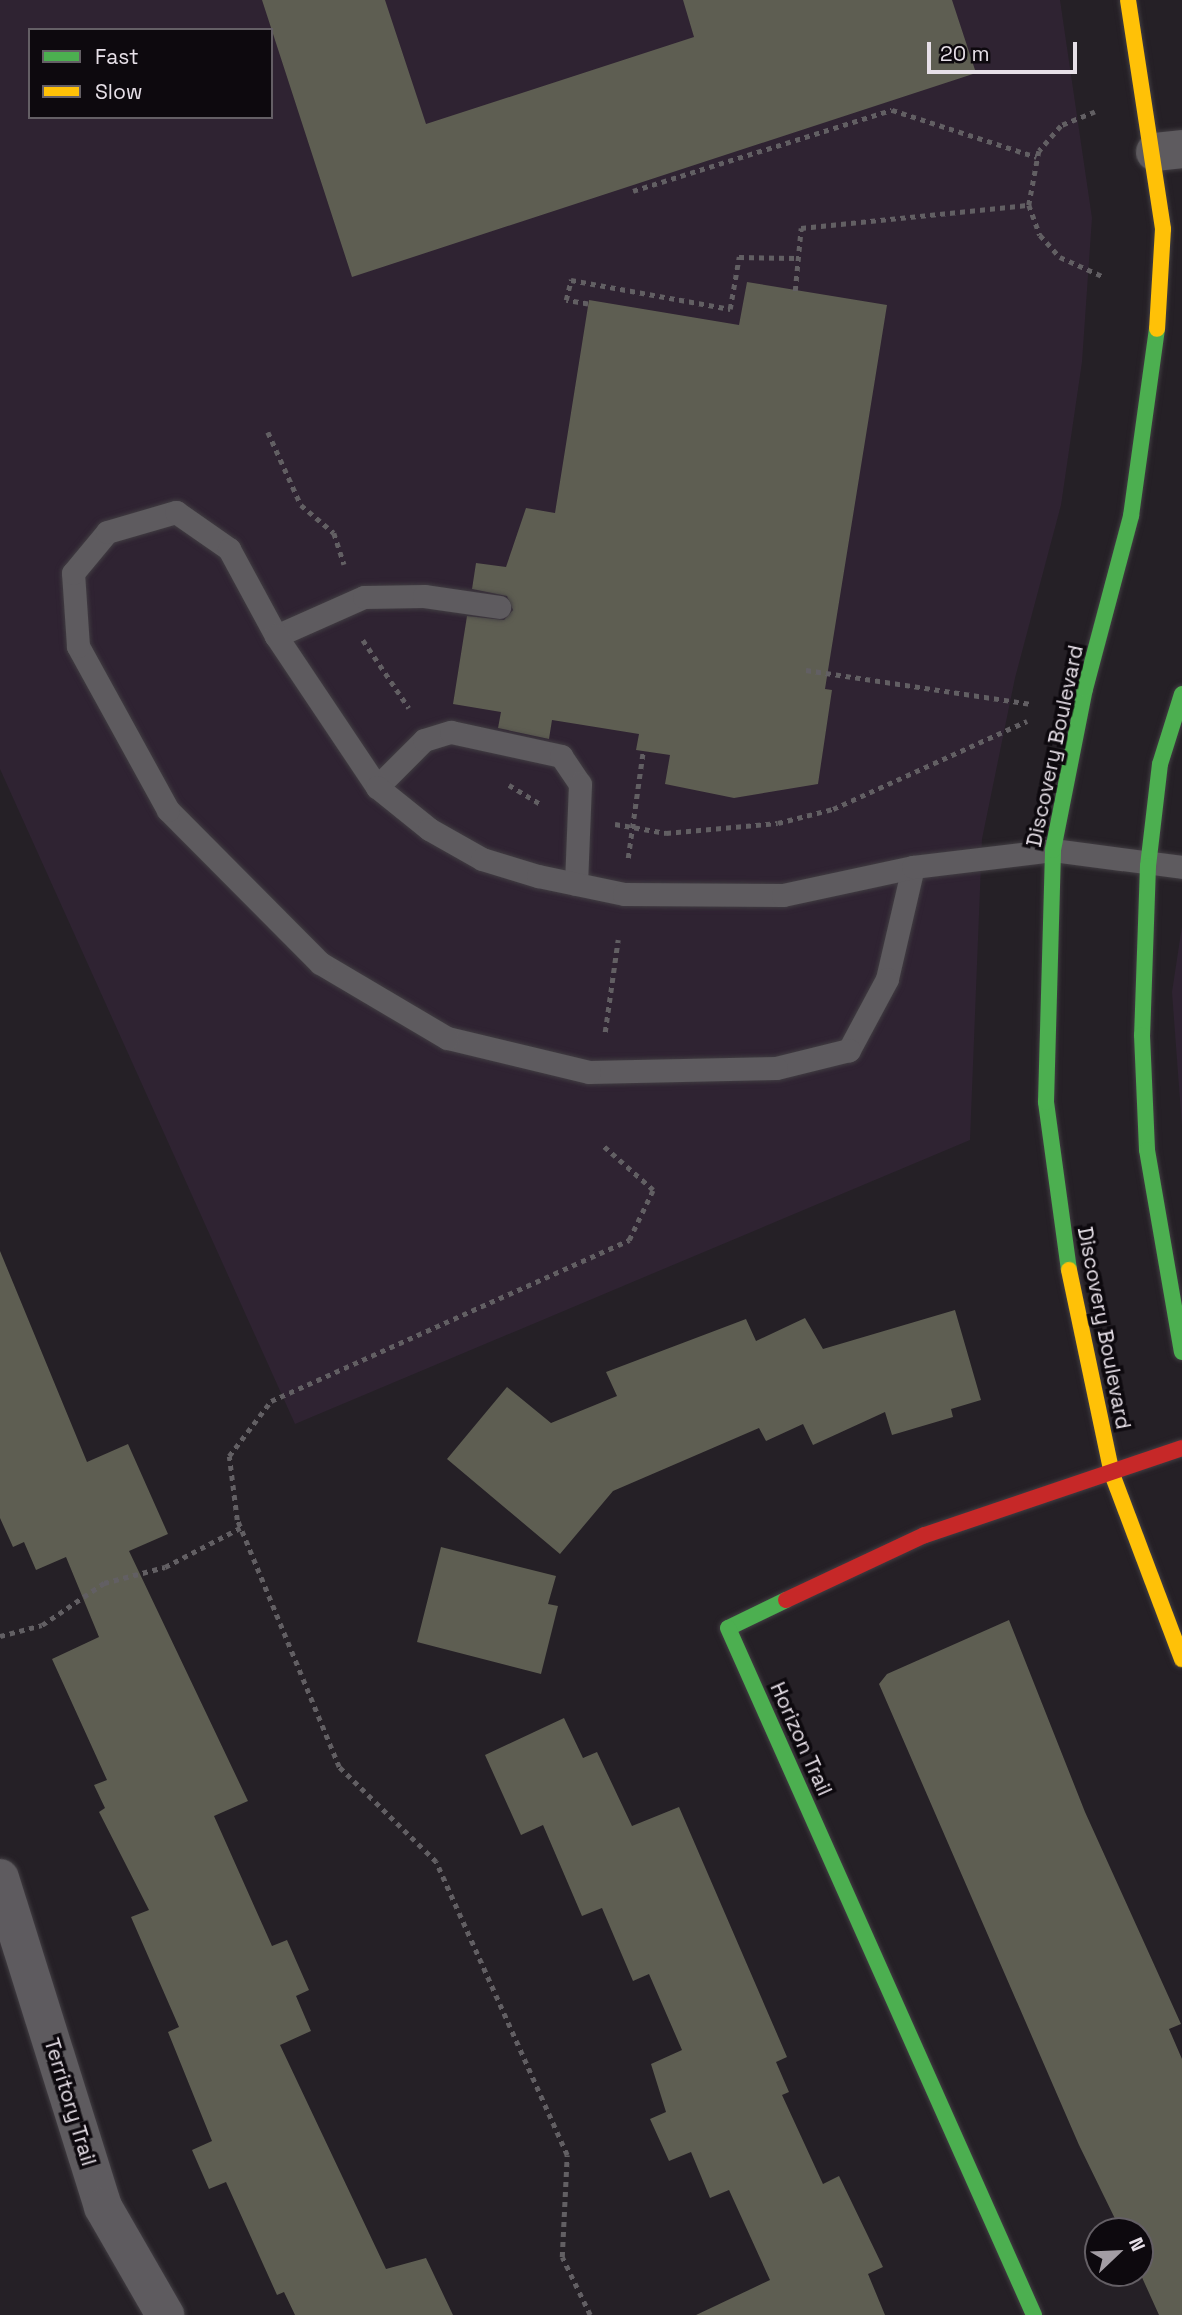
<!DOCTYPE html>
<html>
<head>
<meta charset="utf-8">
<style>
	body { margin:0 }
	#map { position:relative; width:1182px; height:2315px; overflow:hidden; background:#252026; font-family:"Space Grotesk",sans-serif }
	div>[style] { position:absolute }
	.built>* { inset:0; background:#2f2332 }
	.building>* { inset:0; background:#5e5e52 }
	.path>* { height:4.5px; margin-top:-2.25px; transform-origin:0; background:repeating-linear-gradient(90deg,#625f63 0 5px,transparent 0 10px) }
	.roads { filter:drop-shadow(0 0 2px #413d42) drop-shadow(0 0 2px #413d42) }
	.lane>* { height:23px; margin:-11.5px; padding:0 11.5px; transform-origin:11.5px; border-radius:11.5px; background:#5e5b5f }
	.street>* { height:38px; margin:-19px; padding:0 19px; transform-origin:19px; border-radius:19px; background:#5e5b5f }
	.fast>* { height:16px; margin:-8px; padding:0 8px; transform-origin:8px; border-radius:8px; background:#4caf50 }
	.slow>* { height:16px; margin:-8px; padding:0 8px; transform-origin:8px; border-radius:8px; background:#ffc107 }
	.jam>* { height:16px; margin:-8px; padding:0 8px; transform-origin:8px; border-radius:8px; background:#c62828 }
	span { translate:-50% -50%; white-space:nowrap; text-align:center; line-height:1.15; -webkit-text-stroke:7px #0d090e; paint-order:stroke }
	.street-label { font-size:21px; color:#e7e0e8 }
	.legend { position:absolute; left:28px; top:28px; width:245px; height:91px; box-sizing:border-box; background:#0d090e; border:2px solid #645f65; margin:0; padding:9px 12px; list-style:none; font-size:21px; color:#e7e0e8 }
	.legend li { display:flex; align-items:center; gap:14px; height:35px }
	.legend b { width:35px; border:2px solid #645f65 }
	.north { position:absolute; left:1084px; top:2217px; width:70px; height:70px; box-sizing:border-box; background:#0d090e; border:2px solid #645f65; border-radius:50%; rotate:67deg; font-size:19px; font-weight:700; line-height:28px; text-align:center; color:#e7e0e8 }
	.north::after { content:''; display:block; margin:auto; width:24px; height:32px; background:#a39da4; clip-path:polygon(50% 0,100% 100%,50% 72%,0 100%) }
	.scale { position:absolute; left:927px; top:42px; width:150px; height:32px; box-sizing:border-box; border:4px solid #e7e0e8; border-top:0; padding-left:9px; font-size:21px; line-height:24px; white-space:nowrap; color:#e7e0e8; -webkit-text-stroke:5px #0d090e; paint-order:stroke }
</style>
</head>
<body>
<div id="map">
	<div class="built">
		<div style="clip-path:polygon(evenodd,0 0,1060px 0,1092px 218px,1082px 362px,1061px 505px,1015px 678px,982px 839px,970px 1140px,295px 1424px,0 769px,0 0,30px 30px,271px 30px,271px 117px,30px 117px,30px 30px)"></div>
		<div style="clip-path:polygon(1182px 926px,1182px 1127px,1172px 992px)"></div>
	</div>
	<div class="building">
		<div style="clip-path:polygon(262px 0,385px 0,426px 124px,694px 37px,683px 0,952px 0,976px 73px,352px 277px)"></div>
		<div style="clip-path:polygon(747px 282px,887px 305px,825px 689px,832px 690px,818px 784px,734px 798px,665px 784px,670px 755px,636px 750px,639px 734px,552px 720px,549px 739px,498px 728px,501px 712px,453px 704px,467px 616px,504px 620px,513px 610px,507px 596px,472px 589px,476px 563px,506px 567px,526px 508px,555px 513px,589px 300px,739px 325px)"></div>
		<div style="clip-path:polygon(0 1251px,87px 1462px,128px 1444px,168px 1534px,129px 1551px,248px 1801px,214px 1816px,272px 1946px,287px 1940px,309px 1990px,296px 1996px,311px 2031px,280px 2045px,386px 2269px,426px 2258px,453px 2315px,295px 2315px,284px 2292px,277px 2295px,226px 2182px,209px 2189px,192px 2150px,212px 2141px,168px 2032px,179px 2027px,131px 1917px,149px 1910px,99px 1812px,105px 1808px,94px 1785px,107px 1780px,52px 1659px,99px 1637px,66px 1557px,36px 1570px,24px 1542px,13px 1547px,0 1518px)"></div>
		<div style="clip-path:polygon(955px 1310px,981px 1400px,951px 1409px,953px 1417px,892px 1435px,885px 1412px,813px 1445px,803px 1424px,766px 1441px,759px 1428px,613px 1491px,560px 1554px,447px 1459px,507px 1387px,551px 1423px,617px 1396px,606px 1372px,746px 1319px,756px 1341px,805px 1318px,823px 1349px)"></div>
		<div style="clip-path:polygon(441px 1547px,556px 1576px,548px 1604px,558px 1606px,541px 1674px,417px 1642px)"></div>
		<div style="clip-path:polygon(1009px 1620px,1085px 1812px,1181px 2024px,1169px 2029px,1182px 2059px,1182px 2315px,1159px 2315px,1140px 2273px,1140px 2231px,1121px 2231px,1079px 2145px,879px 1684px,887px 1674px)"></div>
		<div style="clip-path:polygon(564px 1718px,583px 1758px,597px 1752px,632px 1826px,679px 1807px,787px 2057px,776px 2062px,789px 2092px,782px 2095px,823px 2184px,839px 2176px,883px 2267px,868px 2274px,885px 2315px,696px 2315px,770px 2280px,729px 2190px,710px 2198px,691px 2152px,669px 2161px,650px 2119px,666px 2112px,651px 2064px,682px 2050px,649px 1974px,633px 1981px,602px 1908px,582px 1916px,543px 1825px,521px 1835px,485px 1755px)"></div>
	</div>
	<div class="path">
		<div style="left:1095px;top:112px;width:37px;rotate:158deg"></div>
		<div style="left:1061px;top:126px;width:33px;rotate:131deg"></div>
		<div style="left:1039px;top:151px;width:55px;rotate:100.5deg"></div>
		<div style="left:1029px;top:205px;width:32px;rotate:70deg"></div>
		<div style="left:1040px;top:235px;width:30px;rotate:48deg"></div>
		<div style="left:1060px;top:257px;width:48px;rotate:24.4deg"></div>
		<div style="left:633px;top:191px;width:271px;rotate:-17.4deg"></div>
		<div style="left:892px;top:110px;width:152px;rotate:18deg"></div>
		<div style="left:795px;top:291px;width:63px;rotate:-84.6deg"></div>
		<div style="left:801px;top:228px;width:229px;rotate:-5.8deg"></div>
		<div style="left:588px;top:304px;width:22px;rotate:-170deg"></div>
		<div style="left:566px;top:300px;width:21px;rotate:-76deg"></div>
		<div style="left:571px;top:280px;width:162px;rotate:10.3deg"></div>
		<div style="left:730px;top:309px;width:53px;rotate:-80.2deg"></div>
		<div style="left:739px;top:257px;width:59px;rotate:1deg"></div>
		<div style="left:268px;top:432px;width:80px;rotate:65.7deg"></div>
		<div style="left:301px;top:505px;width:43px;rotate:40.3deg"></div>
		<div style="left:334px;top:533px;width:33px;rotate:72deg"></div>
		<div style="left:363px;top:640px;width:82px;rotate:55.9deg"></div>
		<div style="left:806px;top:670px;width:228px;rotate:8.6deg"></div>
		<div style="left:509px;top:785px;width:37px;rotate:31deg"></div>
		<div style="left:615px;top:824px;width:52px;rotate:10deg"></div>
		<div style="left:666px;top:833px;width:112px;rotate:-5.1deg"></div>
		<div style="left:778px;top:823px;width:57px;rotate:-14.3deg"></div>
		<div style="left:833px;top:809px;width:213px;rotate:-24.4deg"></div>
		<div style="left:628px;top:858px;width:108px;rotate:-82deg"></div>
		<div style="left:605px;top:1032px;width:93px;rotate:-82deg"></div>
		<div style="left:0;top:1636px;width:43px;rotate:-14.7deg"></div>
		<div style="left:42px;top:1625px;width:75px;rotate:-34.1deg"></div>
		<div style="left:104px;top:1583px;width:63px;rotate:-14.7deg"></div>
		<div style="left:165px;top:1567px;width:85px;rotate:-27.5deg"></div>
		<div style="left:590px;top:2315px;width:64px;rotate:-115.8deg"></div>
		<div style="left:562px;top:2257px;width:102px;rotate:-87.2deg"></div>
		<div style="left:567px;top:2155px;width:321px;rotate:-114.1deg"></div>
		<div style="left:436px;top:1862px;width:136px;rotate:-135.6deg"></div>
		<div style="left:339px;top:1767px;width:267px;rotate:-112.4deg"></div>
		<div style="left:237px;top:1520px;width:64px;rotate:-97.1deg"></div>
		<div style="left:229px;top:1456px;width:69px;rotate:-52.6deg"></div>
		<div style="left:271px;top:1401px;width:393px;rotate:-24.2deg"></div>
		<div style="left:629px;top:1240px;width:55px;rotate:-64.4deg"></div>
		<div style="left:653px;top:1190px;width:68px;rotate:-138.6deg"></div>
	</div>
	<div class="roads">
		<div class="lane">
			<div style="left:276px;top:636px;width:96px;rotate:-23.9deg"></div>
			<div style="left:364px;top:597px;width:60px;rotate:-1deg"></div>
			<div style="left:424px;top:596px;width:76px;rotate:8.3deg"></div>
			<div style="left:377px;top:787px;width:66px;rotate:-45deg"></div>
			<div style="left:424px;top:740px;width:28px;rotate:-17deg"></div>
			<div style="left:451px;top:732px;width:113px;rotate:12.3deg"></div>
			<div style="left:561px;top:756px;width:34px;rotate:56deg"></div>
			<div style="left:580px;top:784px;width:100px;rotate:92.3deg"></div>
			<div style="left:913px;top:867px;width:115px;rotate:103.1deg"></div>
			<div style="left:887px;top:979px;width:81px;rotate:118.2deg"></div>
			<div style="left:849px;top:1050px;width:75px;rotate:166.1deg"></div>
			<div style="left:776px;top:1068px;width:187px;rotate:178.8deg"></div>
			<div style="left:589px;top:1072px;width:146px;rotate:-166.5deg"></div>
			<div style="left:447px;top:1038px;width:147px;rotate:-149.4deg"></div>
			<div style="left:320px;top:963px;width:216px;rotate:-134.8deg"></div>
			<div style="left:168px;top:810px;width:187px;rotate:-118.8deg"></div>
			<div style="left:78px;top:646px;width:73px;rotate:-93.9deg"></div>
			<div style="left:73px;top:573px;width:53px;rotate:-50.3deg"></div>
			<div style="left:107px;top:532px;width:72px;rotate:-16.2deg"></div>
			<div style="left:176px;top:512px;width:65px;rotate:34.9deg"></div>
			<div style="left:229px;top:549px;width:99px;rotate:61.6deg"></div>
			<div style="left:276px;top:636px;width:182px;rotate:56.2deg"></div>
			<div style="left:377px;top:787px;width:67px;rotate:38.9deg"></div>
			<div style="left:429px;top:829px;width:61px;rotate:29.5deg"></div>
			<div style="left:482px;top:859px;width:59px;rotate:16.9deg"></div>
			<div style="left:538px;top:876px;width:88px;rotate:11.8deg"></div>
			<div style="left:624px;top:894px;width:159px;rotate:0.4deg"></div>
			<div style="left:783px;top:895px;width:133px;rotate:-12.2deg"></div>
			<div style="left:913px;top:867px;width:141px;rotate:-6.9deg"></div>
			<div style="left:1053px;top:850px;width:130px;rotate:7.5deg"></div>
		</div>
		<div class="street">
			<div style="left:1155px;top:152px;width:27px;rotate:-6deg"></div>
			<div style="left:0;top:1878px;width:345px;rotate:72.6deg"></div>
			<div style="left:103px;top:2207px;width:125px;rotate:60.1deg"></div>
		</div>
		<div class="fast">
			<div style="left:1182px;top:694px;width:73px;rotate:107.4deg"></div>
			<div style="left:1160px;top:764px;width:103px;rotate:96.7deg"></div>
			<div style="left:1148px;top:866px;width:169px;rotate:92deg"></div>
			<div style="left:1142px;top:1035px;width:115px;rotate:87.5deg"></div>
			<div style="left:1147px;top:1150px;width:205px;rotate:80.2deg"></div>
			<div style="left:1069px;top:1270px;width:170px;rotate:-97.8deg"></div>
			<div style="left:1046px;top:1102px;width:252px;rotate:-88.4deg"></div>
			<div style="left:1053px;top:850px;width:164px;rotate:-78.8deg"></div>
			<div style="left:1085px;top:689px;width:179px;rotate:-75.1deg"></div>
			<div style="left:1131px;top:516px;width:189px;rotate:-82.1deg"></div>
			<div style="left:786px;top:1600px;width:64px;rotate:154.2deg"></div>
			<div style="left:728px;top:1628px;width:752px;rotate:65.99deg"></div>
		</div>
		<div class="slow">
			<div style="left:1128px;top:0;width:232px;rotate:81.3deg"></div>
			<div style="left:1163px;top:229px;width:100px;rotate:93.4deg"></div>
			<div style="left:1069px;top:1270px;width:208px;rotate:78.1deg"></div>
			<div style="left:1112px;top:1474px;width:198px;rotate:69.3deg"></div>
		</div>
		<div class="jam">
			<div style="left:786px;top:1600px;width:153px;rotate:-25.1deg"></div>
			<div style="left:925px;top:1535px;width:271px;rotate:-18.7deg"></div>
		</div>
	</div>
	<div class="street-label">
		<span style="left:1055px;top:746px;rotate:-78deg">Discovery Boulevard</span>
		<span style="left:1104px;top:1328px;rotate:79deg">Discovery Boulevard</span>
		<span style="left:801px;top:1739px;rotate:66deg">Horizon Trail</span>
		<span style="left:70px;top:2102px;rotate:73deg">Territory Trail</span>
	</div>
	<ul class="legend">
	<li><b style="height:9px;background:#4caf50"></b>Fast</li>
	<li><b style="height:9px;background:#ffc107"></b>Slow</li>
	</ul>
	<div class="north">N</div>
	<div class="scale">20 m</div>
</div>
</body>
</html>
